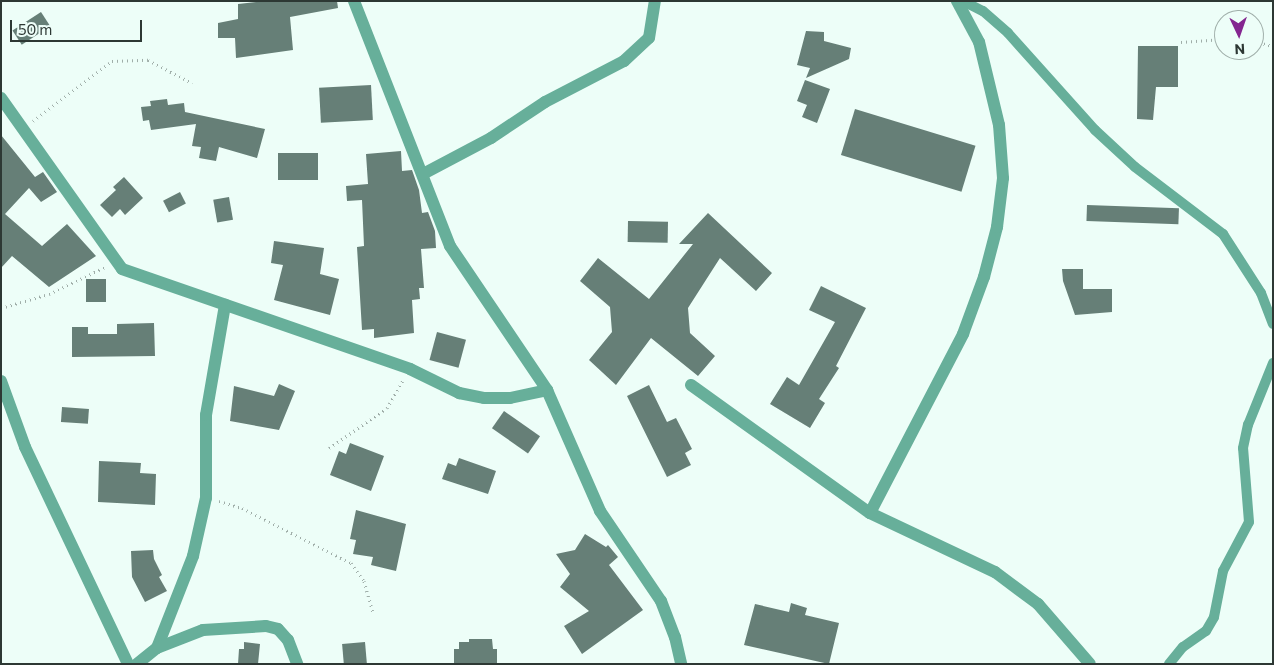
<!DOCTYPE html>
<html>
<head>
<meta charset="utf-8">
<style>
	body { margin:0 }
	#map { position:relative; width:1274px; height:665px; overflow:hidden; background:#edfef8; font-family:Commissioner,sans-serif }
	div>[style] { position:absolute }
	.building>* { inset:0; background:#667f77; transform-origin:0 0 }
	.path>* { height:3px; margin-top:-1.5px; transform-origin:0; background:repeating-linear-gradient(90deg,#a0aea9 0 1px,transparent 0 5px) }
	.service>* { height:10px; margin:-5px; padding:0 5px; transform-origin:5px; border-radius:5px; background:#67af9a }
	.minor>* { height:12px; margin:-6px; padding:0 6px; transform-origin:6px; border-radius:6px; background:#67af9a }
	span { translate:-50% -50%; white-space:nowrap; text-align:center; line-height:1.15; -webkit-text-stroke:5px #edfef8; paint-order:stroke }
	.frame { position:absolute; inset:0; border:2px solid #2d3834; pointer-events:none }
	.north { position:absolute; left:1214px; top:10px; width:50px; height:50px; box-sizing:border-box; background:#edfef8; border:1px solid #a0afaa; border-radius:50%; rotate:177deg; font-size:14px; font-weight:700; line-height:20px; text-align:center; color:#2d3834 }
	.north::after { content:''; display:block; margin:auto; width:18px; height:22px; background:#842690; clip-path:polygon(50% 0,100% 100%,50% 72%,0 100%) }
	.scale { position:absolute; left:10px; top:20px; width:132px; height:22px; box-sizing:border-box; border:2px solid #2d3834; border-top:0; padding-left:6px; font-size:15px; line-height:18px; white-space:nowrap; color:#2d3834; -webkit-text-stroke:4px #edfef8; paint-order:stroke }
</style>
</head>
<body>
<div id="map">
	<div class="building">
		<div style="clip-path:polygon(264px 1px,337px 1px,338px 8px,290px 17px,293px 50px,236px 58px,235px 38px,218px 38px,218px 23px,238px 19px,238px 4px)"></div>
		<div style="left:41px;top:12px;width:17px;height:34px;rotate:57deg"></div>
		<div style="clip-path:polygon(806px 31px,824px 32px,824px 41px,851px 48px,849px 59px,806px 78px,810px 68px,797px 65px)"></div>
		<div style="clip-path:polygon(1138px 46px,1178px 46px,1178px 87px,1156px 87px,1153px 120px,1137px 119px)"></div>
		<div style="clip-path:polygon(805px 80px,830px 89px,817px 123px,802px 117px,807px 105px,797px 101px)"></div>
		<div style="left:371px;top:85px;width:35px;height:52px;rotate:87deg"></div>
		<div style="clip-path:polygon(167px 99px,168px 105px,184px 103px,185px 112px,265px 129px,257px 158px,219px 147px,216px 161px,199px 158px,201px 147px,192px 146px,196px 124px,151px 130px,149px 120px,143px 121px,141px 107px,151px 106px,150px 101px)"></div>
		<div style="left:855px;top:109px;width:126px;height:48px;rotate:17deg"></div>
		<div style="clip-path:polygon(1px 135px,35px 177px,43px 172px,57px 192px,41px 202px,29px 188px,5px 214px,42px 246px,67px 224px,96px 256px,49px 287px,12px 256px,1px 268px)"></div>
		<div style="clip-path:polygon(401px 151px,402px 171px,412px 170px,419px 190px,422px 213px,428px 212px,435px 231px,436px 248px,421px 249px,424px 288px,419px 288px,420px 299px,412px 300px,414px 333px,374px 338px,374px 329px,362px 330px,357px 247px,364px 246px,362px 200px,347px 201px,346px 186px,368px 184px,366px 154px)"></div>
		<div style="left:278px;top:153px;width:40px;height:27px"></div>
		<div style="clip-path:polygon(124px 177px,143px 198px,125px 215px,120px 209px,112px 217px,100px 205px,116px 190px,113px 187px)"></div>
		<div style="left:180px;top:192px;width:13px;height:19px;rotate:63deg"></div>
		<div style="left:229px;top:197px;width:23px;height:16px;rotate:80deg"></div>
		<div style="left:1087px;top:205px;width:92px;height:16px;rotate:2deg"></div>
		<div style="clip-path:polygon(708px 213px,772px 273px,756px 291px,720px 258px,688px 308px,690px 333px,715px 356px,698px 376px,651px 338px,616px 385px,589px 360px,612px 332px,610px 307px,580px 281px,598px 258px,649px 299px,693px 244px,679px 244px)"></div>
		<div style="left:628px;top:221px;width:40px;height:21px;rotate:1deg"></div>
		<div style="clip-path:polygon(274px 241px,324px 248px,320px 274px,339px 279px,330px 315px,274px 300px,283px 265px,271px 263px)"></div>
		<div style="clip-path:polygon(1062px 269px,1083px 269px,1083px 289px,1112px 289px,1112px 312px,1075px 315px,1063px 281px)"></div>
		<div style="left:86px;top:279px;width:20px;height:23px"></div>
		<div style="clip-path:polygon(821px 286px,866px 308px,836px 366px,839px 368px,819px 399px,825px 403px,810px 428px,770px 404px,787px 377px,799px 385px,835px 322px,809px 310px)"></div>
		<div style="clip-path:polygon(154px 323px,155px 356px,72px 357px,72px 327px,88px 327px,88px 334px,117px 334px,117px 324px)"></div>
		<div style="left:437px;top:332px;width:30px;height:29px;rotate:15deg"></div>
		<div style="clip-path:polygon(279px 384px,295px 391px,279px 430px,230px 421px,234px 386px,274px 396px)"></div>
		<div style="clip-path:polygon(649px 385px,667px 422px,676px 418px,692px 449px,685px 453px,691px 465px,667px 477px,627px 396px)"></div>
		<div style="left:62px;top:407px;width:27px;height:15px;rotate:4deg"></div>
		<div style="left:504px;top:411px;width:44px;height:21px;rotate:35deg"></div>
		<div style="clip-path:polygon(350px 443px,384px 456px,371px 491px,330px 475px,339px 451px,346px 454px)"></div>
		<div style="clip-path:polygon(459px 458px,496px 471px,488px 494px,442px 479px,448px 463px,456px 466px)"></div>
		<div style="clip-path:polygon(99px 461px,141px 463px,140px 473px,156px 474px,155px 505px,98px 502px)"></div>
		<div style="clip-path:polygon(356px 510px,406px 524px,396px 571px,371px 565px,373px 557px,353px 554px,356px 540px,350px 539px)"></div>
		<div style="clip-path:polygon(585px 534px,606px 547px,608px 545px,618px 557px,609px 565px,643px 610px,582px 654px,564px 626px,589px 611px,560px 587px,570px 574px,556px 554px,575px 550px)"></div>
		<div style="clip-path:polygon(153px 550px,154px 559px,162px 575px,159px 577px,167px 591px,145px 602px,132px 577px,131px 551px)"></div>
		<div style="clip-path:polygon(791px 603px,807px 608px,805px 615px,839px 623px,829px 664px,744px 645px,755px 604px,789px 612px)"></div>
		<div style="clip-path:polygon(469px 639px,492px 639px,493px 649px,497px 649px,497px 664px,454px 664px,454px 649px,459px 649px,459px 642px,469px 642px)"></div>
		<div style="clip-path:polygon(244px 642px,260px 644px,258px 664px,238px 664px,239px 649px,244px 649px)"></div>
		<div style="left:365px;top:642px;width:22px;height:23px;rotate:85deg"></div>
	</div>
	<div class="path">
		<div style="left:1254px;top:41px;width:20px;rotate:15deg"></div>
		<div style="left:1181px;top:42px;width:43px;rotate:-4deg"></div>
		<div style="left:33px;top:121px;width:99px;rotate:-37.2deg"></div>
		<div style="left:112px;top:61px;width:36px;rotate:-2deg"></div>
		<div style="left:148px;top:60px;width:50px;rotate:27.6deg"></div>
		<div style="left:1px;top:308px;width:50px;rotate:-16.3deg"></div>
		<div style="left:49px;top:294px;width:62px;rotate:-25.7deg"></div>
		<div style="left:329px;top:448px;width:70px;rotate:-34.6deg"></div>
		<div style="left:387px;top:408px;width:32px;rotate:-60deg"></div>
		<div style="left:219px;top:501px;width:24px;rotate:17deg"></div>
		<div style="left:242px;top:508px;width:122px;rotate:26.8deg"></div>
		<div style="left:351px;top:563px;width:22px;rotate:54deg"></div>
		<div style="left:364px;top:581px;width:33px;rotate:74deg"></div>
	</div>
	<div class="service">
		<div style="left:963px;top:1px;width:22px;rotate:27deg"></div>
		<div style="left:983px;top:11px;width:33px;rotate:41deg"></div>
		<div style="left:1008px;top:33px;width:130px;rotate:48.1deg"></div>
		<div style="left:1095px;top:130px;width:54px;rotate:42.8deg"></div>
		<div style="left:1135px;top:167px;width:111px;rotate:37.3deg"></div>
		<div style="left:1223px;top:234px;width:70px;rotate:57.2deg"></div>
		<div style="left:1261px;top:293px;width:33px;rotate:69deg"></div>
		<div style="left:1169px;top:664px;width:22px;rotate:-51deg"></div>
		<div style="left:1183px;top:647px;width:28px;rotate:-35deg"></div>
		<div style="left:1206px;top:631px;width:16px;rotate:-60deg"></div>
		<div style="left:1214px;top:617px;width:47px;rotate:-78.9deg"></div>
		<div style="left:1223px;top:571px;width:55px;rotate:-62deg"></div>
		<div style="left:1249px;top:522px;width:74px;rotate:-94.6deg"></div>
		<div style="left:1243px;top:448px;width:24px;rotate:-78deg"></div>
		<div style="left:1248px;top:425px;width:67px;rotate:-68deg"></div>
	</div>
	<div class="minor">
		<div style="left:354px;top:1px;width:263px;rotate:68.6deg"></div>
		<div style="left:450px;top:246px;width:174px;rotate:56deg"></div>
		<div style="left:547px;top:390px;width:132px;rotate:66.3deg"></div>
		<div style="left:600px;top:511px;width:109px;rotate:55.9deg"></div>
		<div style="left:661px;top:601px;width:39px;rotate:69deg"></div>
		<div style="left:675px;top:637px;width:28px;rotate:77deg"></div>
		<div style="left:1px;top:98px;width:209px;rotate:54.7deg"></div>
		<div style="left:122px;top:269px;width:305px;rotate:19.1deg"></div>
		<div style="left:410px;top:369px;width:55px;rotate:26.1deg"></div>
		<div style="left:459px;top:393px;width:25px;rotate:11deg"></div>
		<div style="left:484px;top:398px;width:26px"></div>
		<div style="left:510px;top:398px;width:38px;rotate:-12deg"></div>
		<div style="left:423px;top:174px;width:77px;rotate:-27.9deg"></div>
		<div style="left:491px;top:138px;width:65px;rotate:-33.7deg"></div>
		<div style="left:545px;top:102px;width:89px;rotate:-27.4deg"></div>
		<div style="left:624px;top:61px;width:34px;rotate:-43deg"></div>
		<div style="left:649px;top:38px;width:37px;rotate:-81deg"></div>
		<div style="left:1px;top:381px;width:70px;rotate:70deg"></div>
		<div style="left:25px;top:447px;width:240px;rotate:64.6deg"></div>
		<div style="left:691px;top:385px;width:220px;rotate:35.6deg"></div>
		<div style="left:870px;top:513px;width:138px;rotate:25.3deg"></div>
		<div style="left:995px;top:572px;width:54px;rotate:36.7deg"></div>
		<div style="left:1038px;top:604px;width:79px;rotate:49.1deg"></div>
		<div style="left:870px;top:513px;width:202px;rotate:-62.5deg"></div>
		<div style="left:963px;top:334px;width:61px;rotate:-69.8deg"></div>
		<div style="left:984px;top:277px;width:52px;rotate:-75.4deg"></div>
		<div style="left:997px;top:227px;width:49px;rotate:-83deg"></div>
		<div style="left:1003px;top:178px;width:53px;rotate:-94.3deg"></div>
		<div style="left:999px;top:125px;width:85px;rotate:-103.5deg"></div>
		<div style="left:979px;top:42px;width:47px;rotate:-118.2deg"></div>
		<div style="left:157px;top:648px;width:99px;rotate:-68.6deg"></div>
		<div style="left:193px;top:556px;width:59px;rotate:-77.4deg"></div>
		<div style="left:206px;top:498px;width:83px;rotate:-90deg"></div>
		<div style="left:206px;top:415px;width:112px;rotate:-80.2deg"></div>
		<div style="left:137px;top:664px;width:26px;rotate:-39deg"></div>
		<div style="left:157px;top:648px;width:49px;rotate:-21.4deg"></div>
		<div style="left:203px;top:630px;width:63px;rotate:-3.6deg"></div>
		<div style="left:266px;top:626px;width:12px;rotate:14deg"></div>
		<div style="left:278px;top:629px;width:15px;rotate:48deg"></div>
		<div style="left:288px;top:640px;width:26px;rotate:69deg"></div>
	</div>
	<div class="frame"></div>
	<div class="north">N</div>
	<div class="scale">50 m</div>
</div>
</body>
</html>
